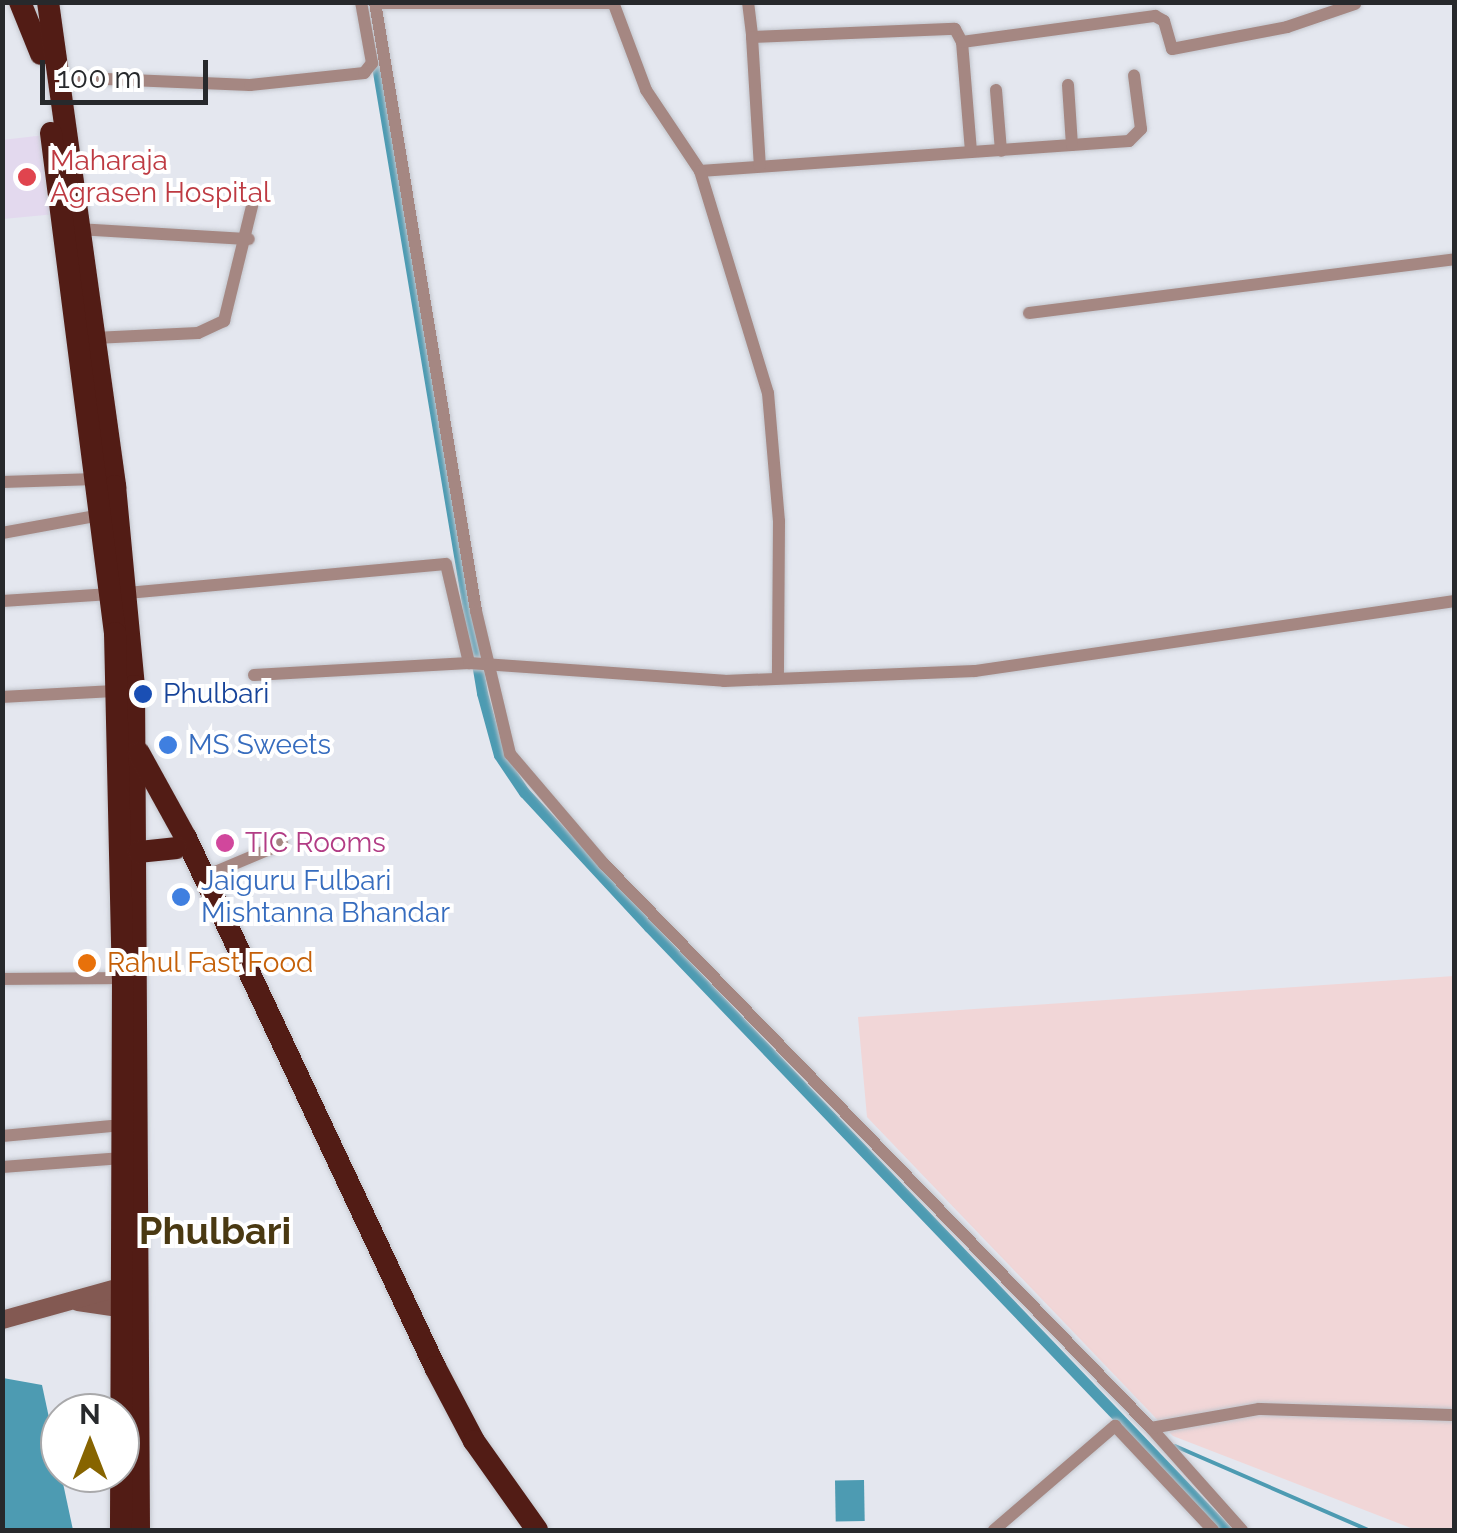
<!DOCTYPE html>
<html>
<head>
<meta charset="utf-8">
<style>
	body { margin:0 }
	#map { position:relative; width:1457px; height:1533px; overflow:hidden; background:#e4e7ef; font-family:Raleway,sans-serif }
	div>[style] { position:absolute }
	.industrial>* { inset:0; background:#f1d6d7 }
	.medical>* { inset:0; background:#e3d9ee }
	.water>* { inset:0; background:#4d9bb2; transform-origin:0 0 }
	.stream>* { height:4px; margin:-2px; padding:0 2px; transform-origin:2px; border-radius:2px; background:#4d9bb2 }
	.canal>* { height:11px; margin:-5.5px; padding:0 5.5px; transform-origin:5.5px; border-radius:5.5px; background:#4d9bb2 }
	.roads { filter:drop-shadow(0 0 2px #c2c5cc) drop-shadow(0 0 2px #c2c5cc) }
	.street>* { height:12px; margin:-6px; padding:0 6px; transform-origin:6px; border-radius:6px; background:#a58782 }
	.secondary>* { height:18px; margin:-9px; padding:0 9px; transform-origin:9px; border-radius:9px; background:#835952 }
	.highway>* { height:22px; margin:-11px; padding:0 11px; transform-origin:11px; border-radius:11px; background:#521c15 }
	.dots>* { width:28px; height:28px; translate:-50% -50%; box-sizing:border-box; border:5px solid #fff; border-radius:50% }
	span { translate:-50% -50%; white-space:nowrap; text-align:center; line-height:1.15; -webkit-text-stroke:8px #fff; paint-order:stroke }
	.health-label { font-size:28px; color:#be3a42 }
	.left { translate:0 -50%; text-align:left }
	.transit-label { font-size:28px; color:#164399 }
	.shop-label { font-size:28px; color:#366cbe }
	.hotel-label { font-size:28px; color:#b23c85 }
	.food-label { font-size:28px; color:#c56008 }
	.district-label { font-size:38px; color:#4a3912; font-weight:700 }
	.frame { position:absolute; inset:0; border:5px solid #27292c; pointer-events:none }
	.north { position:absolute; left:40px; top:1393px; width:100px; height:100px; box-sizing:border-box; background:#fff; border:2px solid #a9a9ab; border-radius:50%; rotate:0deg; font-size:28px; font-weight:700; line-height:40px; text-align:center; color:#27292c }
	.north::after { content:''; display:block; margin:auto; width:35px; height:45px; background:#876400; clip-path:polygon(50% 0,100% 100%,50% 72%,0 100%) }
	.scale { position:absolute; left:40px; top:60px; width:168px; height:45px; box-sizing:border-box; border:5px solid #27292c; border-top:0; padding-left:12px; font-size:30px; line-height:35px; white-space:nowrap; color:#27292c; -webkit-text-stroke:8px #fff; paint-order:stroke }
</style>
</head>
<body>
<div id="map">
	<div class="industrial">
		<div style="clip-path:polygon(1454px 976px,1454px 1530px,1416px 1530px,1173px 1436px,867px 1117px,858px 1017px)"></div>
	</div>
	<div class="medical">
		<div style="clip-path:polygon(45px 135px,56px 214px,3px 219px,2px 140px)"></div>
	</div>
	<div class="water">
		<div style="clip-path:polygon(3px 1378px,42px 1385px,73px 1530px,3px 1530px)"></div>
		<div style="left:864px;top:1480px;width:41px;height:29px;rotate:89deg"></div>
	</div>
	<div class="stream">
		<div style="left:1175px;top:1446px;width:210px;rotate:23.5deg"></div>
	</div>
	<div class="canal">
		<div style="left:375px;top:54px;width:648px;rotate:80.49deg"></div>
		<div style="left:482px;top:693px;width:64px;rotate:74.7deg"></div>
		<div style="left:499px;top:755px;width:45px;rotate:56deg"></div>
		<div style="left:524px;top:792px;width:184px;rotate:47.2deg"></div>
		<div style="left:649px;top:927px;width:835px;rotate:46.26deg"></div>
	</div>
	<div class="roads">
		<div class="street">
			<div style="left:375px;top:2px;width:617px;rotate:80.58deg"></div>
			<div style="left:476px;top:611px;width:147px;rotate:76.6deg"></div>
			<div style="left:510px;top:754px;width:145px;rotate:49.5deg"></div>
			<div style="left:604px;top:864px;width:786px;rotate:45.88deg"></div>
			<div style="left:1151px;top:1428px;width:137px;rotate:48.3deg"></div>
			<div style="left:613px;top:2px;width:94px;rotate:69.4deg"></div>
			<div style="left:646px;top:90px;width:97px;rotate:56.3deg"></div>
			<div style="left:700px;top:171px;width:430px;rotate:-4deg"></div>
			<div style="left:1129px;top:141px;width:17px;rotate:-45deg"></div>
			<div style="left:1141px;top:129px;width:54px;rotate:-97.4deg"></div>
			<div style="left:748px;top:2px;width:35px;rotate:83deg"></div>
			<div style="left:752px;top:37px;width:203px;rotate:-2.3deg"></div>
			<div style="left:955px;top:29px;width:15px;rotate:62deg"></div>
			<div style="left:962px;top:42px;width:110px;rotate:85.3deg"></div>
			<div style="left:376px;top:3px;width:238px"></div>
			<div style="left:752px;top:37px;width:129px;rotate:86.5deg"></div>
			<div style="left:962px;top:42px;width:195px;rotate:-7.7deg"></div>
			<div style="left:1155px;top:16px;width:10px;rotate:29deg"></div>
			<div style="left:1164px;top:21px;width:29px;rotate:74deg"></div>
			<div style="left:1172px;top:49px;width:117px;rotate:-10.8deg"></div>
			<div style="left:1287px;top:27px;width:72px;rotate:-18.7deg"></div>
			<div style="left:58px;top:77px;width:192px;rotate:2.4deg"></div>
			<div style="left:250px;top:85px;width:115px;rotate:-6deg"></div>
			<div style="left:364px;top:73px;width:13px;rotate:-51deg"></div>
			<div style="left:372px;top:63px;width:62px;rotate:-100.2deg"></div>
			<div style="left:1068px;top:85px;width:60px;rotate:86.2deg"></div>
			<div style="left:996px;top:90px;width:61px;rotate:85.3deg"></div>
			<div style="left:700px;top:171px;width:232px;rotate:73deg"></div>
			<div style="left:768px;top:393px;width:128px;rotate:85.1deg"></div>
			<div style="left:779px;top:521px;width:157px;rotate:90.4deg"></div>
			<div style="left:79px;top:229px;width:170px;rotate:3.4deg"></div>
			<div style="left:1029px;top:313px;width:428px;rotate:-7.2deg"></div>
			<div style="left:94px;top:338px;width:104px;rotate:-2.8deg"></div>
			<div style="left:198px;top:333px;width:29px;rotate:-25deg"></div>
			<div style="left:224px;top:321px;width:127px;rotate:-76.3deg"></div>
			<div style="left:2px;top:482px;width:94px;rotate:-1.8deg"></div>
			<div style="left:2px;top:533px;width:101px;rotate:-10.3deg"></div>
			<div style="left:127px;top:593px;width:320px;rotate:-5.2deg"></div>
			<div style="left:446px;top:564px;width:102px;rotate:76.9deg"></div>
			<div style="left:2px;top:601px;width:109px;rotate:-3.7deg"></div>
			<div style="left:254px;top:675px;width:215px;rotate:-3.2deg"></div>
			<div style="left:469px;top:663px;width:256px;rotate:4deg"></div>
			<div style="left:724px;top:681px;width:251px;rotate:-2.3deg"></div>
			<div style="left:975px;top:671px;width:484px;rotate:-8.3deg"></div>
			<div style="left:2px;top:697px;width:116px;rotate:-3deg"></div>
			<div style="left:201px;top:878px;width:88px;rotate:-22.8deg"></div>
			<div style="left:2px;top:979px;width:121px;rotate:-0.5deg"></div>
			<div style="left:2px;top:1136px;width:121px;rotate:-5.2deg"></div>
			<div style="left:2px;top:1167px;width:121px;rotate:-4.3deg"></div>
			<div style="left:1151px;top:1428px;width:110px;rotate:-10deg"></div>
			<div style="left:1259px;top:1409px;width:195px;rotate:1.8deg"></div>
			<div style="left:994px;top:1530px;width:160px;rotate:-40.7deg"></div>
			<div style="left:1115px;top:1426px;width:143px;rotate:46.7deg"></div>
		</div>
		<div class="secondary">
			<div style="left:78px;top:1302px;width:55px;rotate:8.4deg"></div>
			<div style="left:2px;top:1320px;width:134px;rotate:-15.6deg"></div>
		</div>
		<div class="highway">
			<div style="left:20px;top:2px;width:56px;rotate:68deg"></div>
			<div style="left:48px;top:2px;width:489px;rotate:82.1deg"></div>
			<div style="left:115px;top:486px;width:201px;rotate:84.6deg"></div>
			<div style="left:134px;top:686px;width:844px;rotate:89.66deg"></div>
			<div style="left:51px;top:133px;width:504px;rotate:82.71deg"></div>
			<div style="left:115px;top:633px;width:345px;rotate:88.7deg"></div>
			<div style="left:123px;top:978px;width:552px;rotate:90.21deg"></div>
			<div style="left:139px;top:753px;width:97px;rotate:61.1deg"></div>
			<div style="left:186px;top:838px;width:585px;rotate:64.79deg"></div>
			<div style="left:435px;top:1367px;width:84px;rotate:62.2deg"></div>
			<div style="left:474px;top:1441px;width:109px;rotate:54.7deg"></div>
			<div style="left:139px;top:852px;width:37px;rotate:-6deg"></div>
		</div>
	</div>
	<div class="dots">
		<div style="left:27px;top:177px;background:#e0444e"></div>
		<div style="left:143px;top:694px;background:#1a4fb4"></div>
		<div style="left:168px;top:745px;background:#3f7fe0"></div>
		<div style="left:225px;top:843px;background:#d1479c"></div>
		<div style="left:181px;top:897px;background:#3f7fe0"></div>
		<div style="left:87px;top:963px;background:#e8710a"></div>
	</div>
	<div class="health-label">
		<span class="left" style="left:50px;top:177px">Maharaja<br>Agrasen Hospital</span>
	</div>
	<div class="transit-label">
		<span class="left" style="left:163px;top:694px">Phulbari</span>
	</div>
	<div class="shop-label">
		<span class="left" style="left:188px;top:745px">MS Sweets</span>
		<span class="left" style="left:201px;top:897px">Jaiguru Fulbari<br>Mishtanna Bhandar</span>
	</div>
	<div class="hotel-label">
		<span class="left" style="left:245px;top:843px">TIC Rooms</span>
	</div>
	<div class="food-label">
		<span class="left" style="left:107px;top:963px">Rahul Fast Food</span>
	</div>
	<div class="district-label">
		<span style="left:215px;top:1231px">Phulbari</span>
	</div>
	<div class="frame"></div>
	<div class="north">N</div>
	<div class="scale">100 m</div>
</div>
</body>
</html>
